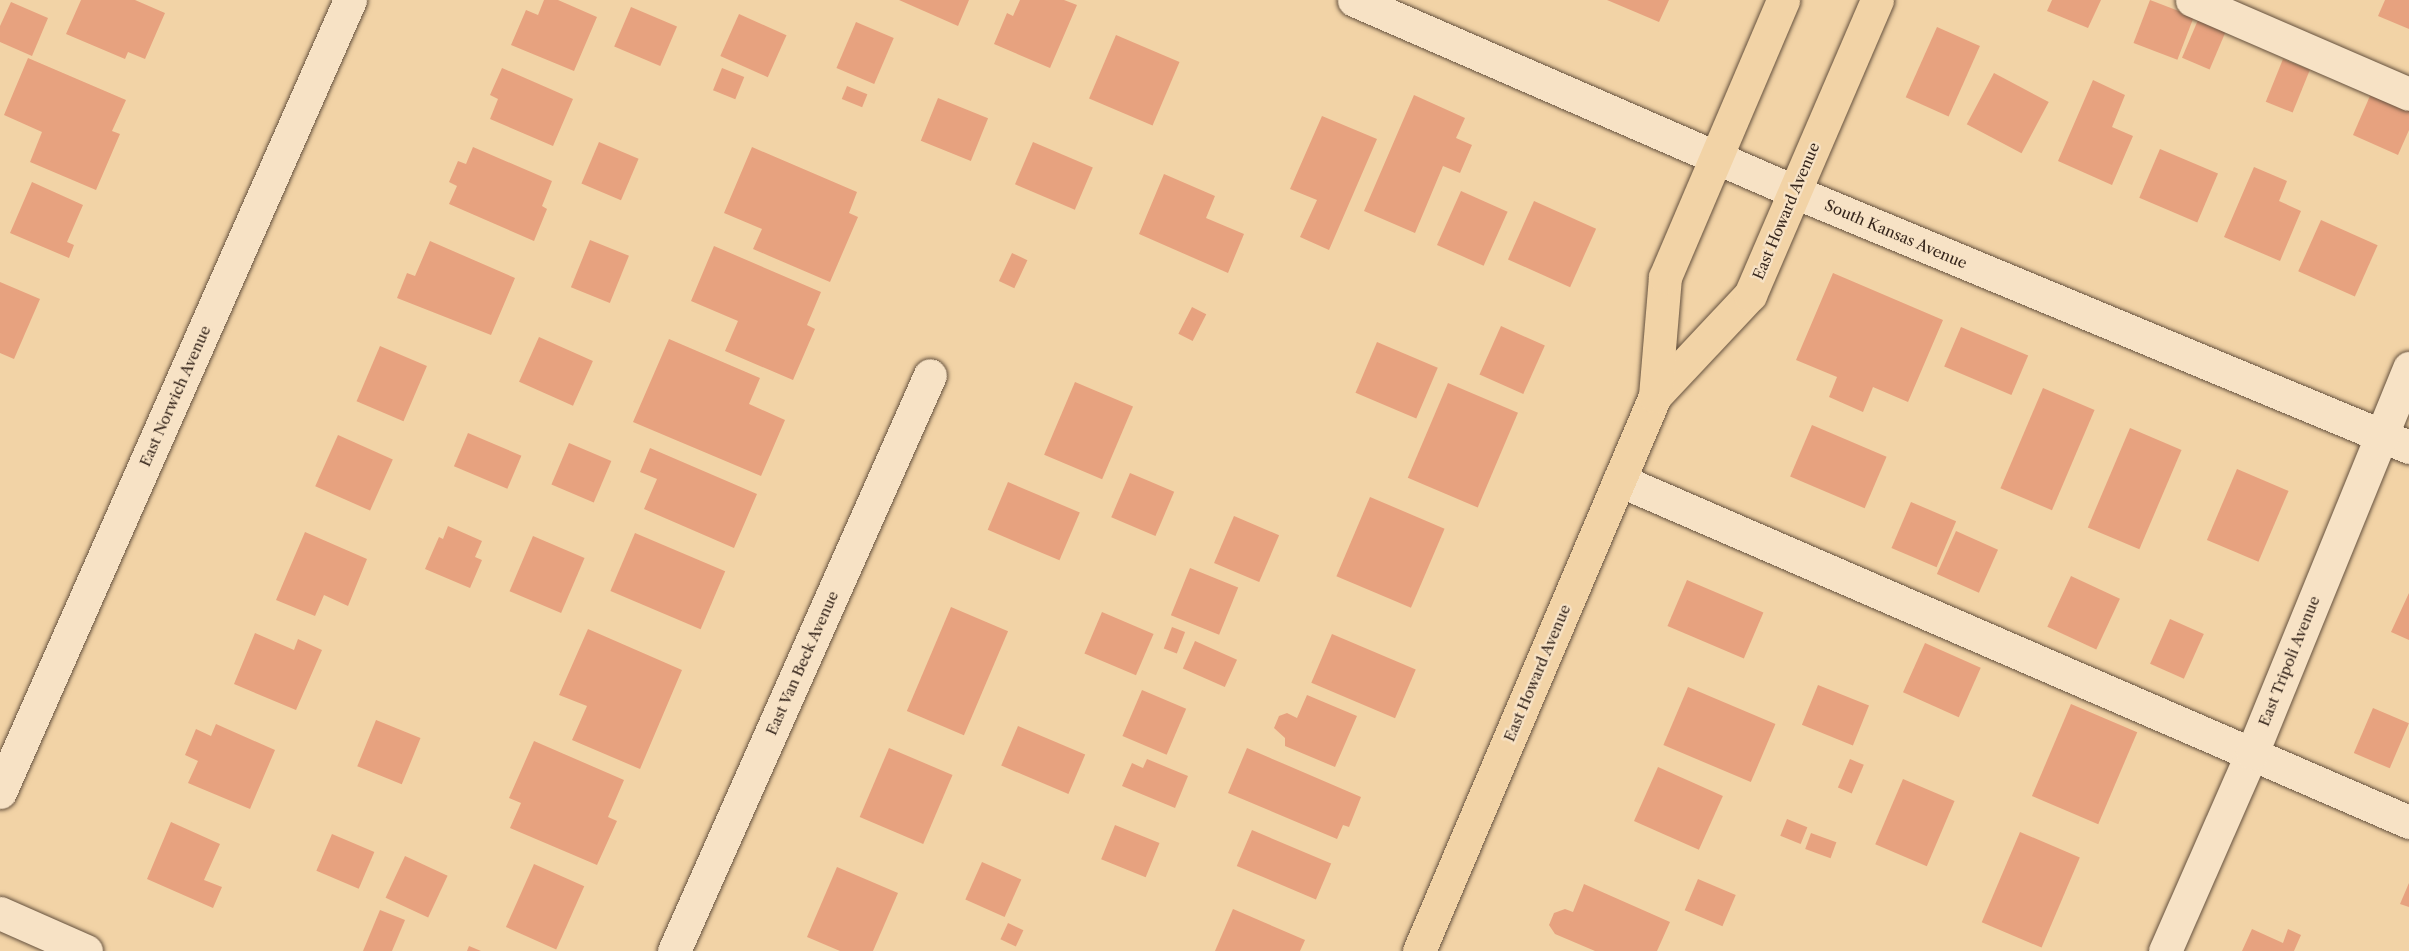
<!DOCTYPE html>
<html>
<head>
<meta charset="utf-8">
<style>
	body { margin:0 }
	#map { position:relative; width:2409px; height:951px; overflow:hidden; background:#f2d3a6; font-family:"Libre Caslon Text",serif }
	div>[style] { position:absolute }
	.building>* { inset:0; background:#e7a27f; transform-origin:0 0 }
	.roads { filter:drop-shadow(0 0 2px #65513e) drop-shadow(0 0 2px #65513e) }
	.minor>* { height:33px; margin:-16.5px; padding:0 16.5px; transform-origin:16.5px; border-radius:16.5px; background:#f7e2c5 }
	.major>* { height:33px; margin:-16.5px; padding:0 16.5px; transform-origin:16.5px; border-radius:16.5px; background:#f2d3a6 }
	span { translate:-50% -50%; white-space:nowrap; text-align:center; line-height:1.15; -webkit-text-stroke:4.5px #f7e2c5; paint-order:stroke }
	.street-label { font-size:15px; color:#36261c }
</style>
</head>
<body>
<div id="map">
	<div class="building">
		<div style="clip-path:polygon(81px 0,135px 0,165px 13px,145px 59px,128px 52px,125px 59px,66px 34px)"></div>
		<div style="clip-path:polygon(544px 0,558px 0,597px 17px,574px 71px,511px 45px,526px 10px,538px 15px)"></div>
		<div style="clip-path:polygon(899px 0,969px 0,958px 26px)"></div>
		<div style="clip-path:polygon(1020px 0,1064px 0,1077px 5px,1050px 68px,994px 44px,1007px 13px,1013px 16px)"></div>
		<div style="clip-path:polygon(1607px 0,1669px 0,1659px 22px)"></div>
		<div style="clip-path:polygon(2052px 0,2101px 0,2088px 28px,2047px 11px)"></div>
		<div style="left:2150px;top:0;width:47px;height:46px;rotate:21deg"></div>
		<div style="clip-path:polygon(2385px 0,2409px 0,2409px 29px,2378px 16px)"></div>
		<div style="clip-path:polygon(11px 2px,48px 18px,32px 56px,0 42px,0 26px)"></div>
		<div style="left:631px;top:7px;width:50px;height:43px;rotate:23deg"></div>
		<div style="left:739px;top:14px;width:52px;height:46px;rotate:24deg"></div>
		<div style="left:2198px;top:20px;width:30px;height:41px;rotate:23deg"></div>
		<div style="left:856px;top:22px;width:41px;height:50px;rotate:23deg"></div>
		<div style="left:1937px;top:27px;width:47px;height:77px;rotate:24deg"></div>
		<div style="left:1116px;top:35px;width:69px;height:69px;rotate:23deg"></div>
		<div style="clip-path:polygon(28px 58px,126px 100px,112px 131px,120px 134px,96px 190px,30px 162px,42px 132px,4px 115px)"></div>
		<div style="left:2283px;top:59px;width:29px;height:46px;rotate:22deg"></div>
		<div style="clip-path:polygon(502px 68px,573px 99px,553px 146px,490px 119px,498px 99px,490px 95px)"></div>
		<div style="left:722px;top:68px;width:24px;height:24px;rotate:22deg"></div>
		<div style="left:1994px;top:73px;width:62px;height:58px;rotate:28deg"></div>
		<div style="clip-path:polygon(2093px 80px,2125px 95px,2112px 127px,2133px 136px,2112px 185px,2058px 161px)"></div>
		<div style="left:847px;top:86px;width:22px;height:14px;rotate:22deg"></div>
		<div style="clip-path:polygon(2373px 89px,2409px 105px,2409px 130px,2398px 155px,2353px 135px)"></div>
		<div style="clip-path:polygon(1414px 95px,1465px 118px,1456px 138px,1472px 145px,1460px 173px,1443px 166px,1415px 233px,1364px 211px)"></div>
		<div style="left:938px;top:98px;width:54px;height:46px;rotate:22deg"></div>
		<div style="clip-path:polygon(1322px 116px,1377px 139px,1329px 250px,1300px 237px,1317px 200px,1290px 189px)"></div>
		<div style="left:599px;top:142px;width:43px;height:45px;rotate:23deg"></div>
		<div style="left:1033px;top:142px;width:65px;height:46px;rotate:23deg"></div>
		<div style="clip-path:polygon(473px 147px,552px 181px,542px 206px,547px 209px,534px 241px,449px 204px,457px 186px,449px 182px,458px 161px,466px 164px)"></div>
		<div style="clip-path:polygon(752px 147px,857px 192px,849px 213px,858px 217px,830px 282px,753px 249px,762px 229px,724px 213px)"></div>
		<div style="left:2160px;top:149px;width:63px;height:53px;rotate:23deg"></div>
		<div style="clip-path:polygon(2254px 167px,2287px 181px,2279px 201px,2301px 211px,2280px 261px,2224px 237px)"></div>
		<div style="clip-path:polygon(1164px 174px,1215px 196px,1206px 218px,1244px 234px,1228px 273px,1139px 234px)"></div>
		<div style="clip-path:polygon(32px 182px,83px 205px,67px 242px,74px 245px,69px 258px,10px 233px)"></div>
		<div style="left:1461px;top:191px;width:51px;height:59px;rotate:24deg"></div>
		<div style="left:1534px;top:201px;width:68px;height:64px;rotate:24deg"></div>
		<div style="left:2321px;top:220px;width:62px;height:56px;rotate:24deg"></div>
		<div style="left:590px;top:240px;width:42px;height:51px;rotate:22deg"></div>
		<div style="clip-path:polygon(430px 241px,515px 278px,491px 335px,397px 298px,407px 273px,415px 276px)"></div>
		<div style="clip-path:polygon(714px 246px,821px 292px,807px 325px,815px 329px,793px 380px,725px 351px,738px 321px,691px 301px)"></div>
		<div style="left:1012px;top:253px;width:17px;height:31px;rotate:25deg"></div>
		<div style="clip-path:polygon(1833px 273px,1943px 320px,1908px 402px,1873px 387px,1863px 412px,1829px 397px,1837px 377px,1796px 360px)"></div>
		<div style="clip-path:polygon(0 282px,40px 299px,14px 359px,0 353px)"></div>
		<div style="left:1192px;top:307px;width:16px;height:30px;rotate:27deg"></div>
		<div style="left:1501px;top:326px;width:48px;height:53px;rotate:24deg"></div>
		<div style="left:1961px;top:327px;width:73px;height:43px;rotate:23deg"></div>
		<div style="left:539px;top:337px;width:59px;height:49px;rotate:24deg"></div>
		<div style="clip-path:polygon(669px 339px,760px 378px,749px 404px,785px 420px,761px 476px,633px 422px)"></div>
		<div style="left:1377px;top:342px;width:66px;height:55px;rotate:23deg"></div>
		<div style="left:380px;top:346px;width:51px;height:60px;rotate:23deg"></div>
		<div style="left:1075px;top:382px;width:63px;height:79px;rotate:23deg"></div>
		<div style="left:1448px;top:383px;width:76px;height:103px;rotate:23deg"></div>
		<div style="left:2043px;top:388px;width:56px;height:109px;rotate:23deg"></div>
		<div style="left:1812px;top:425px;width:81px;height:56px;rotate:23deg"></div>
		<div style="left:2130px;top:428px;width:56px;height:108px;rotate:23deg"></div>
		<div style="left:468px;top:433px;width:58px;height:36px;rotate:23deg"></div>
		<div style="left:338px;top:435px;width:60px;height:56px;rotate:24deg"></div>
		<div style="left:569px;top:443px;width:46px;height:45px;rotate:23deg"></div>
		<div style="clip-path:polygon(650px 448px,757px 494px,734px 548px,644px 509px,657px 479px,640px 472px)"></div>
		<div style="left:2237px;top:469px;width:56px;height:77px;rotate:23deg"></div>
		<div style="left:1130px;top:473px;width:48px;height:48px;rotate:23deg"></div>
		<div style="left:1008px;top:482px;width:78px;height:52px;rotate:23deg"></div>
		<div style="left:1370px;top:497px;width:81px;height:86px;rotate:23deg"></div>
		<div style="left:1911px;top:502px;width:49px;height:50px;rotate:23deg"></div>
		<div style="left:1234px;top:516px;width:49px;height:51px;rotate:23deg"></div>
		<div style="clip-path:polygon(448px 526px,482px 541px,475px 557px,482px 560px,470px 588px,425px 569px,439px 537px,443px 539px)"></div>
		<div style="left:1956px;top:531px;width:46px;height:47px;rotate:24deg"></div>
		<div style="clip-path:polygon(305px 532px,367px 559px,348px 606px,324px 595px,315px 616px,276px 600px)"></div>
		<div style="left:635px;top:533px;width:98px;height:63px;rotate:23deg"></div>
		<div style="left:533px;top:536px;width:56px;height:60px;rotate:23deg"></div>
		<div style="left:1190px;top:568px;width:52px;height:51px;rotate:22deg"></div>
		<div style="left:2071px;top:576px;width:54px;height:56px;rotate:25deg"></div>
		<div style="left:1687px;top:580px;width:83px;height:50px;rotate:23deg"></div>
		<div style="clip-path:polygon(2409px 593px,2409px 640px,2391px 632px)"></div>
		<div style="left:951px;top:607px;width:62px;height:113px;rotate:23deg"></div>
		<div style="left:1102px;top:612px;width:56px;height:45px;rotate:23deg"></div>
		<div style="left:2170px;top:619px;width:37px;height:49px;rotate:24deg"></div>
		<div style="left:1172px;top:627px;width:14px;height:23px;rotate:21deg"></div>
		<div style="clip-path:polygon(588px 629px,682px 670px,640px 769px,572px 740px,587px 706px,559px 695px)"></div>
		<div style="clip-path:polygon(255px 633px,294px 650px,298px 639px,322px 650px,296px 710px,234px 684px)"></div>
		<div style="left:1332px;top:634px;width:91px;height:53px;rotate:23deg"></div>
		<div style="left:1195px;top:641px;width:46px;height:30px;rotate:24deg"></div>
		<div style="left:1925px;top:643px;width:61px;height:54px;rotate:24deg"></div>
		<div style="left:1818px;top:685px;width:55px;height:43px;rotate:22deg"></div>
		<div style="left:1688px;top:687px;width:95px;height:63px;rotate:23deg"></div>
		<div style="left:1142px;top:690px;width:48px;height:50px;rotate:23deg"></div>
		<div style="clip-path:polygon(1307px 695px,1357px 716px,1335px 767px,1285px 746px,1285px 738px,1274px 728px,1279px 716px,1287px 713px,1297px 718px)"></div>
		<div style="left:2071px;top:704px;width:72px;height:100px;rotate:23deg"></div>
		<div style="left:2373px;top:708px;width:39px;height:49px;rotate:23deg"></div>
		<div style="left:376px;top:720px;width:48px;height:50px;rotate:22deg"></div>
		<div style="clip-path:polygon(216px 724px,275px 750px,250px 809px,188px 783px,198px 761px,185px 755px,196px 729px,211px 736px)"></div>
		<div style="left:1018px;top:726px;width:73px;height:43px;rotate:23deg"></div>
		<div style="clip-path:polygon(534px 741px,624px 780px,608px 817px,617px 821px,597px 865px,510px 828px,521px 803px,509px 798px)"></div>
		<div style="left:889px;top:748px;width:69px;height:75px;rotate:23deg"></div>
		<div style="clip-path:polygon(1247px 748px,1361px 797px,1349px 827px,1343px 825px,1337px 839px,1228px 793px)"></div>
		<div style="clip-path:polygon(1147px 759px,1188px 776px,1175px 808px,1122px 786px,1132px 763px,1143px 768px)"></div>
		<div style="left:1850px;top:759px;width:15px;height:31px;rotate:23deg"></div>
		<div style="left:1658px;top:767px;width:71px;height:59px;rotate:24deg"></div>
		<div style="left:1903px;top:779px;width:56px;height:71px;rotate:23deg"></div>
		<div style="left:1787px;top:819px;width:22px;height:18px;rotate:22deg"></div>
		<div style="clip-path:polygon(171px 822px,220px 844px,204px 880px,222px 887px,213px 908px,147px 879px)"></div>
		<div style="left:1115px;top:825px;width:48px;height:37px;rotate:22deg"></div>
		<div style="left:1252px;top:830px;width:86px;height:39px;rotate:23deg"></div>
		<div style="left:2020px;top:832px;width:65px;height:98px;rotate:23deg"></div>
		<div style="left:1811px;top:833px;width:27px;height:17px;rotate:20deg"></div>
		<div style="left:332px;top:834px;width:46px;height:40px;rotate:23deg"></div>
		<div style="left:405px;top:856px;width:47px;height:46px;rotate:25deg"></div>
		<div style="left:982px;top:862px;width:43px;height:41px;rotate:24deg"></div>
		<div style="left:534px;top:864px;width:55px;height:69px;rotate:24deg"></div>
		<div style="clip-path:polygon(837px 867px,898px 893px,873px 951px,840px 951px,807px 937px)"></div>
		<div style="left:1698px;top:879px;width:41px;height:34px;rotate:23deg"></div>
		<div style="clip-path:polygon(2409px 883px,2409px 907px,2400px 904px)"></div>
		<div style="clip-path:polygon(1584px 884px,1670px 922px,1657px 951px,1595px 951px,1555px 934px,1549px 925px,1554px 913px,1565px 909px,1573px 912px)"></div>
		<div style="clip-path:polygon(1233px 909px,1305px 940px,1300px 951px,1215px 951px)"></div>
		<div style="clip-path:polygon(380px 910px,405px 920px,392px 951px,363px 951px)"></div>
		<div style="left:1008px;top:923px;width:17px;height:18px;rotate:25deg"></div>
		<div style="clip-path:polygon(2252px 929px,2283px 943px,2288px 929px,2301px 935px,2294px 951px,2242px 951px)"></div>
		<div style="clip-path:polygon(469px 946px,481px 951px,467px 951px)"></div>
	</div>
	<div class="roads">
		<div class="minor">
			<div style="left:1354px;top:0;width:481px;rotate:23.5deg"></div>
			<div style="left:1795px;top:192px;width:665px;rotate:22.55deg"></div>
			<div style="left:2192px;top:0;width:236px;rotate:23.4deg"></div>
			<div style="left:1619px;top:480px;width:861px;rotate:23.41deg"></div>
			<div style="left:0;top:792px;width:866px;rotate:-66.16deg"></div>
			<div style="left:0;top:913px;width:94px;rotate:23.8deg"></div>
			<div style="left:674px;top:951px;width:630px;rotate:-66.04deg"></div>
			<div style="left:2165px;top:951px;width:216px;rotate:-66.3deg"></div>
			<div style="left:2252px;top:753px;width:416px;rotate:-67.8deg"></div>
		</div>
		<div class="major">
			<div style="left:1655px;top:396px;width:139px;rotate:-46.8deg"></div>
			<div style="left:1750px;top:295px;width:321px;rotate:-66.7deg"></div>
			<div style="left:1419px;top:951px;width:603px;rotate:-66.96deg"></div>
			<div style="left:1655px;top:396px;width:119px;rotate:-85.2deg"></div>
			<div style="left:1665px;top:277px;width:301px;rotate:-66.9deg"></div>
		</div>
	</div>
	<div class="street-label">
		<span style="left:1786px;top:211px;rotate:-67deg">East Howard Avenue</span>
		<span style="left:1896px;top:234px;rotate:23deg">South Kansas Avenue</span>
		<span style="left:175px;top:396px;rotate:-66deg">East Norwich Avenue</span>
		<span style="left:2289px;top:661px;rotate:-68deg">East Tripoli Avenue</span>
		<span style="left:802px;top:663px;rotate:-66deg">East Van Beck Avenue</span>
		<span style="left:1537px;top:673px;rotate:-67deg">East Howard Avenue</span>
	</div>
</div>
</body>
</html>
